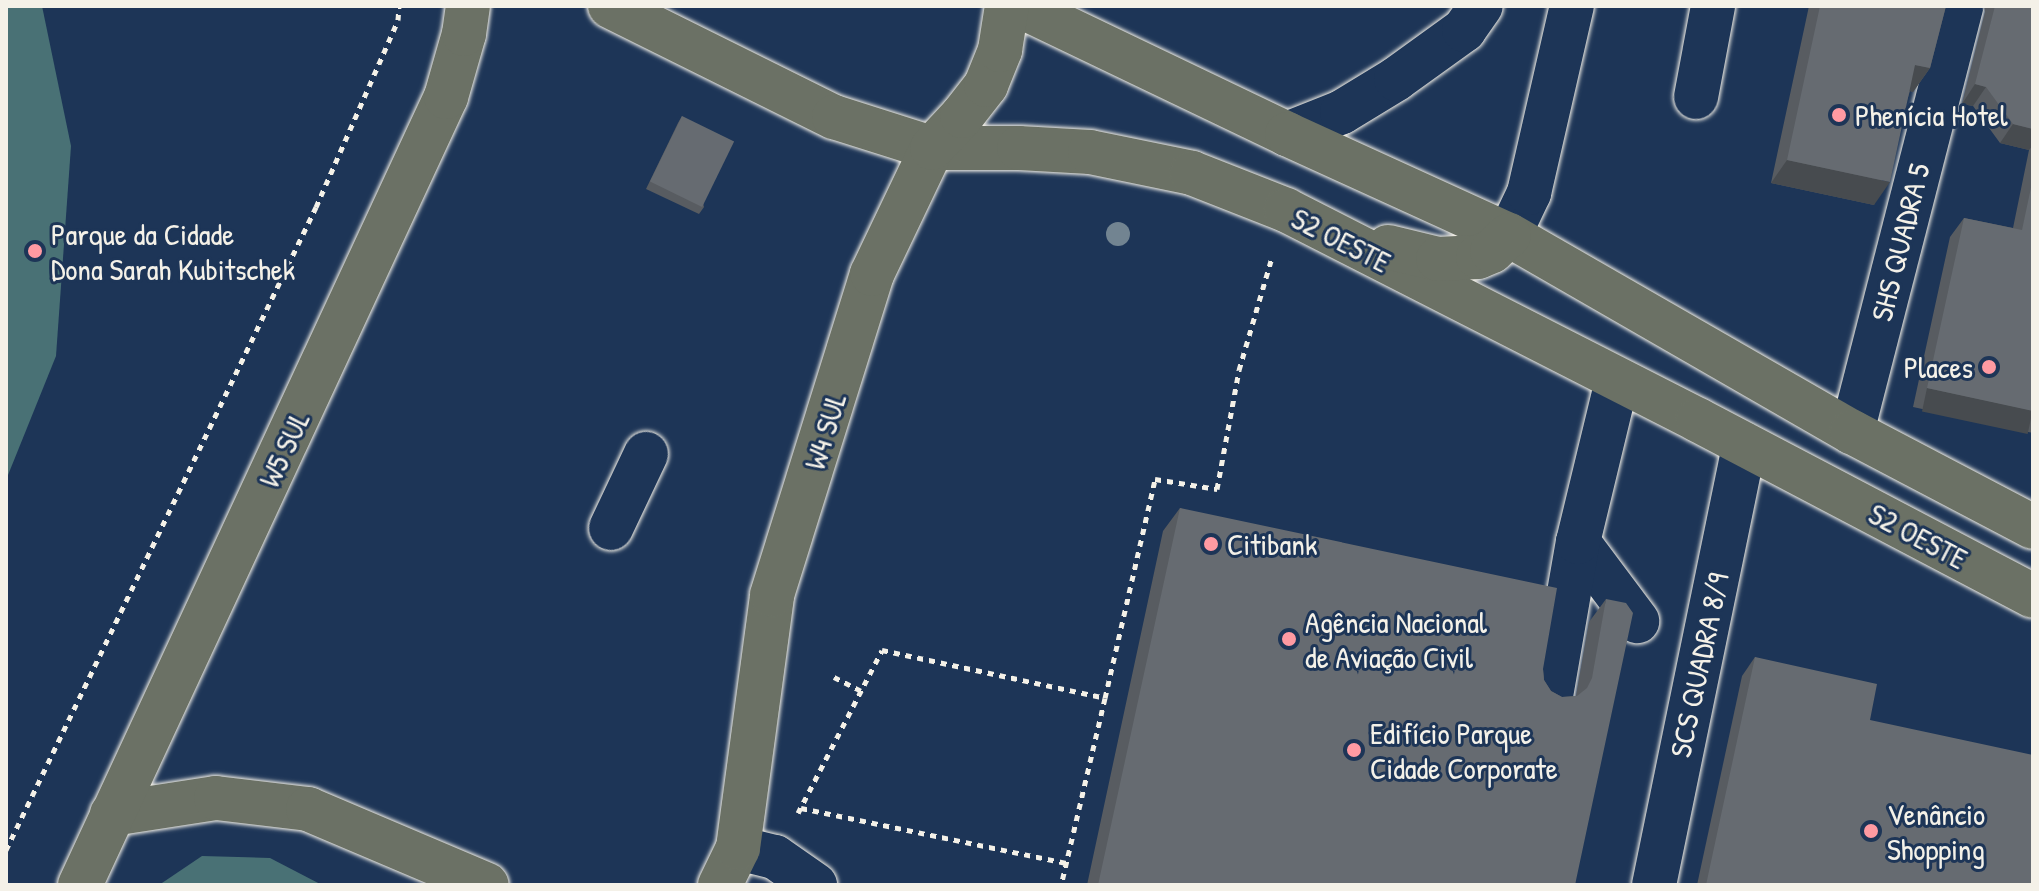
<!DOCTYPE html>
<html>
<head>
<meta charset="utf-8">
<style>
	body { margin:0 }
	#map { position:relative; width:2039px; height:891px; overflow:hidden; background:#1d3557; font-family:"Patrick Hand",sans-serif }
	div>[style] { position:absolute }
	.green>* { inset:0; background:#497175 }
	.path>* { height:5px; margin-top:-2.5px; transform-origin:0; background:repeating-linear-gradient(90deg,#f4f1e8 0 6px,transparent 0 12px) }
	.roads { filter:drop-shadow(0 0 2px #f4f1e8) drop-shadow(0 0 2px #f4f1e8) }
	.minor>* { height:44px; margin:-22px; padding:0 22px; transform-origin:22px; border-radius:22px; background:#1d3557 }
	.major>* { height:44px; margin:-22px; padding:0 22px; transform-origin:22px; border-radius:22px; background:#6b7165 }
	.trees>* { width:24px; height:24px; margin:-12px; border-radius:50%; background:#728491 }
	.wall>* { inset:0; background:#585c61 }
	.shaded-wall>* { inset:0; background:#474b4f; transform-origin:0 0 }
	.building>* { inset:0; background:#666b71; transform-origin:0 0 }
	.dots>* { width:22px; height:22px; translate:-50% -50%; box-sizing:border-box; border:4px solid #1d3557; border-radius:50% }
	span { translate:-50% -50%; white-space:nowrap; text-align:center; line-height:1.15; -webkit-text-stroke:6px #1d3557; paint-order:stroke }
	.poi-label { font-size:30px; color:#f4f1e8 }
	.left { translate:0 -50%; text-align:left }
	.right { translate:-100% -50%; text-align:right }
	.street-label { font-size:30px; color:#f4f1e8 }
	.frame { position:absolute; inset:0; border:8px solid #f4f1e8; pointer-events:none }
</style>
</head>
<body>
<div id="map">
	<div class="green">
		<div style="clip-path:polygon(6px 6px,42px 6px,71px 146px,56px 356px,6px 480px)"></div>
		<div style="clip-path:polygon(202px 856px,270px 858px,322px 885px,159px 885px)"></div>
	</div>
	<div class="path">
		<div style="left:834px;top:677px;width:30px;rotate:27deg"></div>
		<div style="left:1105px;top:698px;width:225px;rotate:-77.1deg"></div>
		<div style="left:1155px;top:479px;width:63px;rotate:9.2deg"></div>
		<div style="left:1217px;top:489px;width:121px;rotate:-79.5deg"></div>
		<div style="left:1239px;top:370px;width:118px;rotate:-73.7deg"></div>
		<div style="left:801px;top:808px;width:271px;rotate:11.7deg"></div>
		<div style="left:798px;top:813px;width:183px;rotate:-62.7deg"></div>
		<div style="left:882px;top:650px;width:228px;rotate:12.1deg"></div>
		<div style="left:1105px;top:698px;width:192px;rotate:103.2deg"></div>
		<div style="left:6px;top:850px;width:714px;rotate:-64.26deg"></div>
		<div style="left:316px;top:207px;width:204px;rotate:-66.3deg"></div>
		<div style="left:398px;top:20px;width:14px;rotate:-86deg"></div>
	</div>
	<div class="roads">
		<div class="minor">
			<div style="left:1696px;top:97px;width:93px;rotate:-79.4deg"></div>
			<div style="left:1287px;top:134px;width:59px;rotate:-21.8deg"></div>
			<div style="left:1342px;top:112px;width:63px;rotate:-31.4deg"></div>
			<div style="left:1396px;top:79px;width:84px;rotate:-35.8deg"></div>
			<div style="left:1464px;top:30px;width:29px;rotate:-55deg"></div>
			<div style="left:1509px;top:235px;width:47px;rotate:-64.5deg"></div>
			<div style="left:1529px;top:193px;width:192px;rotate:-77.1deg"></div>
			<div style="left:1852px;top:432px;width:440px;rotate:-75.6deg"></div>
			<div style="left:611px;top:528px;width:82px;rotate:-64.7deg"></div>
			<div style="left:1578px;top:542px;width:99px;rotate:53.2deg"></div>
			<div style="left:1551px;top:696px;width:156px;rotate:-80.1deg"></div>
			<div style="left:1578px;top:542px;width:166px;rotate:-76.4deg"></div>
			<div style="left:738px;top:848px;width:38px;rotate:14deg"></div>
			<div style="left:775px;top:857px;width:49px;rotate:35deg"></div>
			<div style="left:1654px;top:885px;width:449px;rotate:-78.4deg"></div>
		</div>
		<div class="major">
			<div style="left:610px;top:6px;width:250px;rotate:26.4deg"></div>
			<div style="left:834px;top:117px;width:103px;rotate:17.6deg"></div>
			<div style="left:932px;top:148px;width:87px"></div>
			<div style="left:1019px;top:148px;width:71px;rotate:3.2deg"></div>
			<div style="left:1090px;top:152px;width:104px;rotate:11.6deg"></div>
			<div style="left:1192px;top:173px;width:101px;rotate:21.5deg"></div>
			<div style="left:1286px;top:210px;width:462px;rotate:27deg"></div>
			<div style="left:1698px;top:420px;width:378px;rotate:27.7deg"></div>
			<div style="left:1020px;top:6px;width:296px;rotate:25.6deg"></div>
			<div style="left:1287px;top:134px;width:244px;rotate:24.5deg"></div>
			<div style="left:1509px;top:235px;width:396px;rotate:29.9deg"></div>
			<div style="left:1852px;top:432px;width:204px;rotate:27.7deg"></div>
			<div style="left:1388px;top:247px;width:51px;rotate:13.5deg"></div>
			<div style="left:1438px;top:259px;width:40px;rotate:-2.9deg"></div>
			<div style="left:1478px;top:257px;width:15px;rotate:-23deg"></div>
			<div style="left:1492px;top:251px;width:23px;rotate:-43deg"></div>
			<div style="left:112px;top:814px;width:105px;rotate:-8.7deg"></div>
			<div style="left:216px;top:798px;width:93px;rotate:6.8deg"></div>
			<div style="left:308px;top:809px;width:194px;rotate:23deg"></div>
			<div style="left:80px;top:885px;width:869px;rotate:-65.09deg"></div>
			<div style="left:446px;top:97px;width:66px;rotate:-74.1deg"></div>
			<div style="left:464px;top:34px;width:28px;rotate:-82deg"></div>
			<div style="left:720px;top:885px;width:41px;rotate:-64.1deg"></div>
			<div style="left:738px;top:848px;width:255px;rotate:-82.3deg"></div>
			<div style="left:772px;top:595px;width:336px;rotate:-72.7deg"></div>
			<div style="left:872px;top:274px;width:140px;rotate:-64.5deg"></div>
			<div style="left:932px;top:148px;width:44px;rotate:-46.8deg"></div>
			<div style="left:962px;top:116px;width:39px;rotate:-52deg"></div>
			<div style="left:986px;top:85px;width:38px;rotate:-68deg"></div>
			<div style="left:1000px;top:50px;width:45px;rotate:-81deg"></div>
		</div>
	</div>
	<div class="trees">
		<div style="left:1118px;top:234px"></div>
	</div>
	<div class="wall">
		<div style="clip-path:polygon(1809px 6px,1946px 6px,1930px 68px,1913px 92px,1910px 91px,1874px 205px,1771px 183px)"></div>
		<div style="clip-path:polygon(1984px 6px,2033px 6px,2033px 433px,1913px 407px,1950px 237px,1964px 218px,2013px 228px,2029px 150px,2000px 143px,1973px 106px,1962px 104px,1985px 12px)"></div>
		<div style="clip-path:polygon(682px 116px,704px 207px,699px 214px,646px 189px,678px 123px)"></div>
		<div style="clip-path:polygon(1180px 508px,1543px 669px,1544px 680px,1551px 691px,1562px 697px,1576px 696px,1589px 622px,1606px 599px,1575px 885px,1087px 885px,1163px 531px)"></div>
		<div style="clip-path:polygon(1755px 657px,1870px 720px,2033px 885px,1697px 885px,1742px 676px)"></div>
	</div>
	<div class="shaded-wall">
		<div style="clip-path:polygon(1915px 65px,1930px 68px,1913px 92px,1899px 88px)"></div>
		<div style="clip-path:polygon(1975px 84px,1986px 87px,1973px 106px,1962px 104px)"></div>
		<div style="clip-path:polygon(2013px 124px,2033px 129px,2033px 145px,2029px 150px,2000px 143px)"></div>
		<div style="clip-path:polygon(1787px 160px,1890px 182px,1874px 205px,1771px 183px)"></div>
		<div style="left:1927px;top:388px;width:108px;height:24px;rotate:12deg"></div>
	</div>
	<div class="building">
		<div style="clip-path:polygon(1820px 6px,1946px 6px,1930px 68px,1915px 65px,1890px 182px,1787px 160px)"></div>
		<div style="clip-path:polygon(1995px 6px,2033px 6px,2033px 129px,2013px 124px,1986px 87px,1975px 84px)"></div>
		<div style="left:682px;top:116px;width:58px;height:73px;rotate:26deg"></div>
		<div style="clip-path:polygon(2033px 178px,2033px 411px,1927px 388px,1964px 218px,2022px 230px)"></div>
		<div style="clip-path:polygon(1180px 508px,1557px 588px,1543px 669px,1544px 680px,1551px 691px,1562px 697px,1577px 696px,1587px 688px,1592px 678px,1606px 599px,1626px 603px,1633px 613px,1575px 885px,1098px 885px)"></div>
		<div style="clip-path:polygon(1755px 657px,1877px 684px,1870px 720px,2033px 755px,2033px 885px,1706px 885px)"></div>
	</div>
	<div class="dots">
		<div style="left:1839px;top:115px;background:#ff9aa2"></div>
		<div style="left:35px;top:251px;background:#ff9aa2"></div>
		<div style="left:1989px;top:367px;background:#ff9aa2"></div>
		<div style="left:1211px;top:544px;background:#ff9aa2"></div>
		<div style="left:1289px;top:639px;background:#ff9aa2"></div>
		<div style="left:1354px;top:750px;background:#ff9aa2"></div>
		<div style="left:1871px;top:831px;background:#ff9aa2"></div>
	</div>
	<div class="poi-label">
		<span class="left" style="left:1855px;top:115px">Phenícia Hotel</span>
		<span class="left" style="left:51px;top:251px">Parque da Cidade<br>Dona Sarah Kubitschek</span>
		<span class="right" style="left:1973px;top:367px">Places</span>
		<span class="left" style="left:1227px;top:544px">Citibank</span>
		<span class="left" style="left:1305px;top:639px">Agência Nacional<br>de Aviação Civil</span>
		<span class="left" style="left:1370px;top:750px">Edifício Parque<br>Cidade Corporate</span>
		<span class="left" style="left:1887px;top:831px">Venâncio<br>Shopping</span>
	</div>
	<div class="street-label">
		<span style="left:1341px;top:240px;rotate:27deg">S2 OESTE</span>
		<span style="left:1900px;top:242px;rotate:-76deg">SHS QUADRA 5</span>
		<span style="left:825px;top:431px;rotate:-73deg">W4 SUL</span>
		<span style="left:284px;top:449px;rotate:-65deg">W5 SUL</span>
		<span style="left:1918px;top:536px;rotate:28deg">S2 OESTE</span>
		<span style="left:1699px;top:665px;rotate:-78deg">SCS QUADRA 8/9</span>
	</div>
	<div class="frame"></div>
</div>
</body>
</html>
